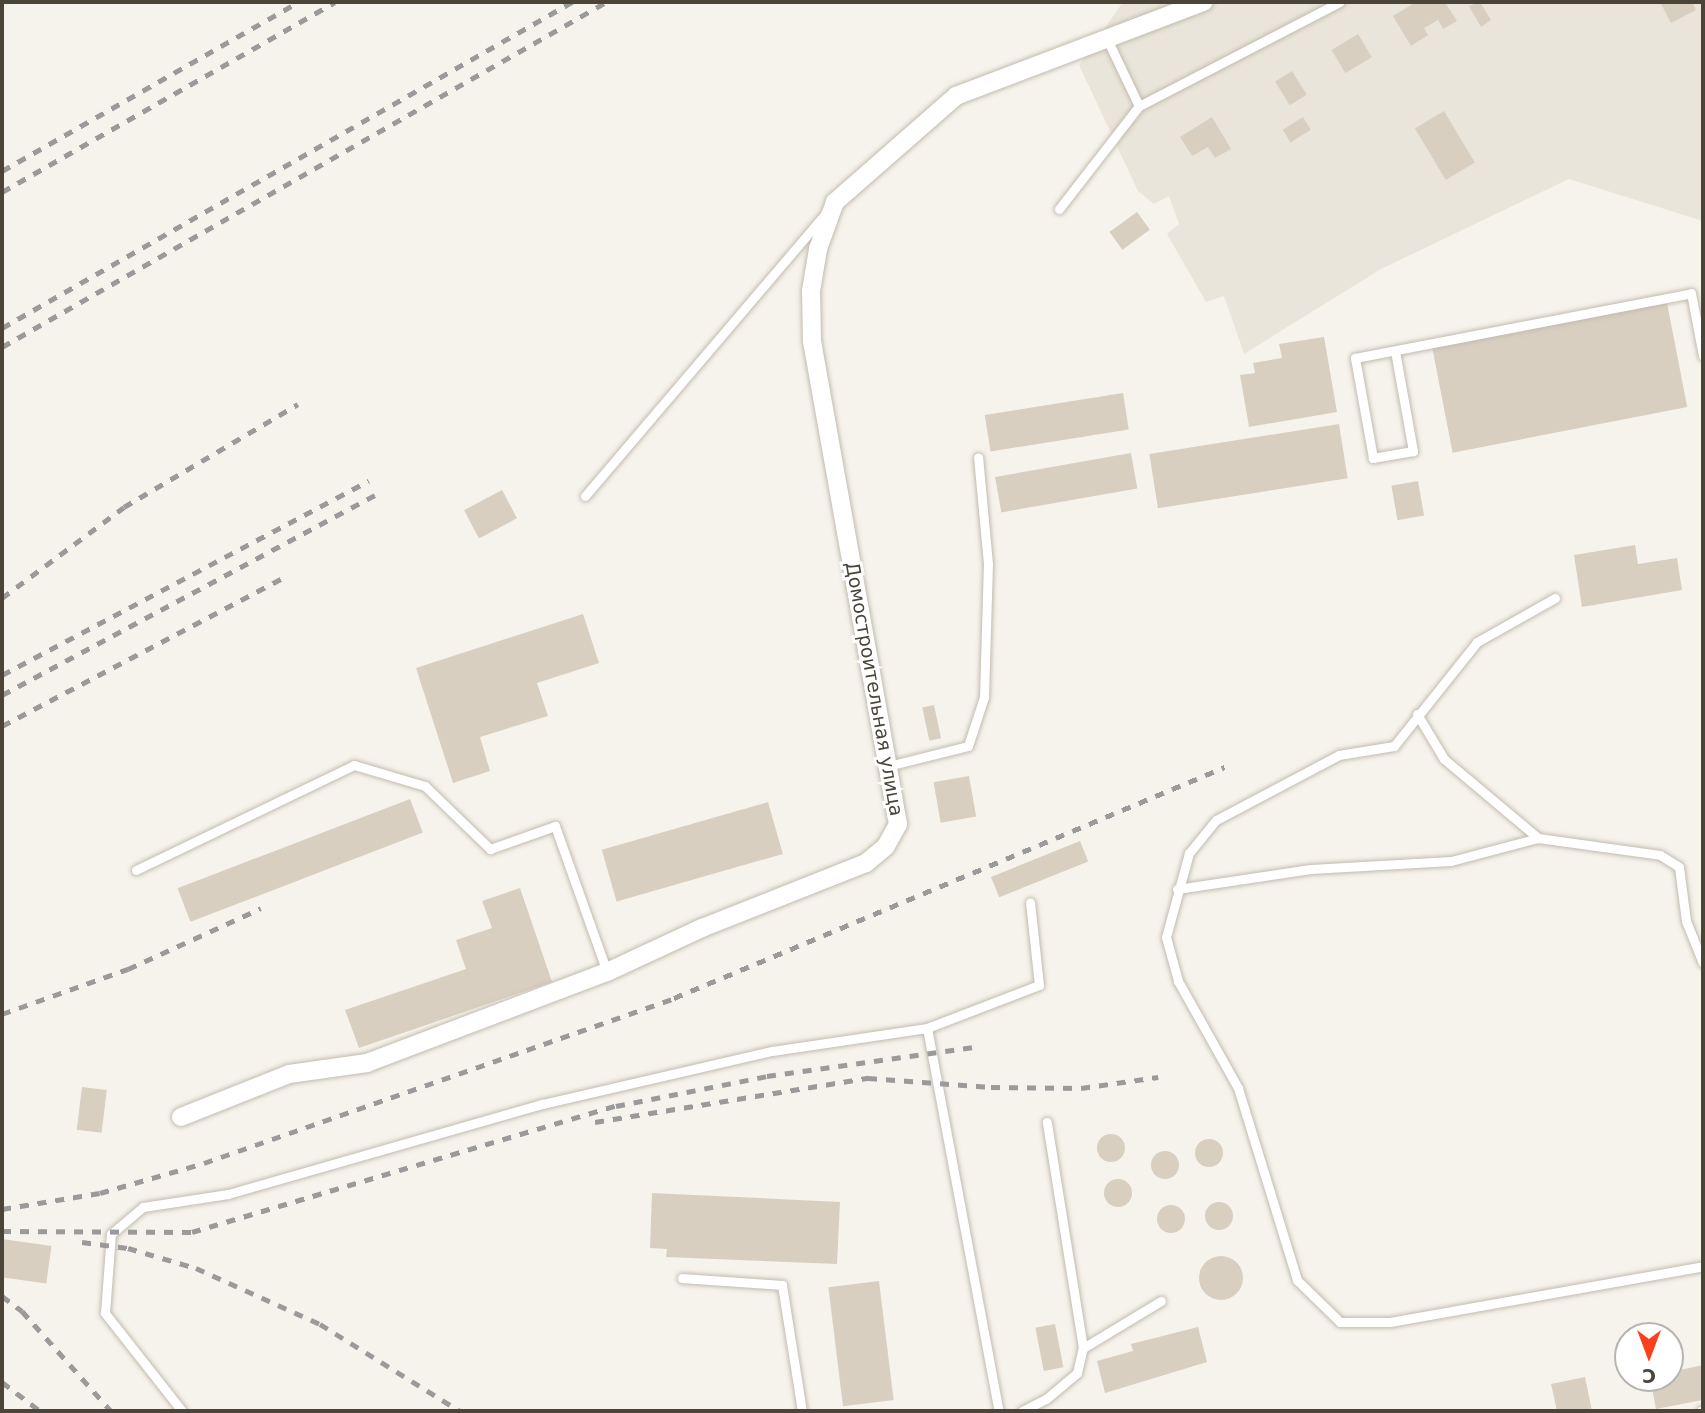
<!DOCTYPE html>
<html>
<head>
<meta charset="utf-8">
<style>
	body { margin:0 }
	#map { position:relative; width:1705px; height:1413px; overflow:hidden; background:#f6f3ec; font-family:"DejaVu Sans",sans-serif }
	div>[style] { position:absolute }
	.residential>* { inset:0; background:#eae5da }
	.building>* { inset:0; background:#d8cfc1; transform-origin:0 0 }
	.round { border-radius:50% }
	.roads { filter:drop-shadow(0 0 2px #c2bbae) drop-shadow(0 0 2px #c2bbae) }
	.lane>* { height:9px; margin:-4.5px; padding:0 4.5px; transform-origin:4.5px; border-radius:4.5px; background:#fff }
	.street>* { height:18px; margin:-9px; padding:0 9px; transform-origin:9px; border-radius:9px; background:#fff }
	.rail>* { height:5px; margin-top:-2.5px; transform-origin:0; background:repeating-linear-gradient(90deg,#9a9a9a 0 9px,transparent 0 18px) }
	span { translate:-50% -50%; white-space:nowrap; text-align:center; line-height:1.15; -webkit-text-stroke:6px #fff; paint-order:stroke }
	.street-label { font-size:19px; color:#4b4439 }
	.frame { position:absolute; inset:0; border:4px solid #4b4439; pointer-events:none }
	.north { position:absolute; left:1614px; top:1322px; width:70px; height:70px; box-sizing:border-box; background:#fff; border:2px solid #b7b4b0; border-radius:50%; rotate:180deg; font-size:19px; font-weight:700; line-height:28px; text-align:center; color:#4b4439 }
	.north::after { content:''; display:block; margin:auto; width:24px; height:32px; background:#fc3f1d; clip-path:polygon(50% 0,100% 100%,50% 72%,0 100%) }
</style>
</head>
<body>
<div id="map">
	<div class="residential">
		<div style="clip-path:polygon(1123px 2px,1703px 2px,1703px 221px,1569px 179px,1381px 269px,1244px 354px,1224px 296px,1206px 302px,1167px 234px,1179px 224px,1169px 196px,1154px 204px,1138px 191px,1079px 65px)"></div>
	</div>
	<div class="building">
		<div style="clip-path:polygon(1416px 2px,1445px 2px,1457px 21px,1443px 29px,1438px 20px,1424px 28px,1428px 35px,1411px 46px,1393px 16px)"></div>
		<div style="clip-path:polygon(1480px 2px,1491px 20px,1481px 27px,1469px 6px)"></div>
		<div style="clip-path:polygon(1660px 2px,1692px 2px,1696px 10px,1671px 23px)"></div>
		<div style="left:1358px;top:34px;width:27px;height:31px;rotate:59deg"></div>
		<div style="left:1292px;top:71px;width:28px;height:20px;rotate:58deg"></div>
		<div style="left:1444px;top:111px;width:60px;height:34px;rotate:59deg"></div>
		<div style="clip-path:polygon(1212px 117px,1231px 149px,1215px 158px,1208px 147px,1192px 156px,1180px 137px)"></div>
		<div style="left:1303px;top:117px;width:15px;height:24px;rotate:58deg"></div>
		<div style="left:1137px;top:212px;width:22px;height:34px;rotate:54deg"></div>
		<div style="left:1667px;top:303px;width:106px;height:239px;rotate:79deg"></div>
		<div style="clip-path:polygon(1324px 337px,1337px 412px,1249px 427px,1240px 375px,1255px 373px,1253px 363px,1282px 358px,1279px 344px)"></div>
		<div style="left:1123px;top:393px;width:37px;height:140px;rotate:81deg"></div>
		<div style="left:1339px;top:424px;width:55px;height:192px;rotate:81deg"></div>
		<div style="left:1131px;top:453px;width:36px;height:138px;rotate:80deg"></div>
		<div style="left:1418px;top:481px;width:35px;height:27px;rotate:80deg"></div>
		<div style="left:502px;top:490px;width:32px;height:43px;rotate:62deg"></div>
		<div style="clip-path:polygon(1635px 545px,1638px 564px,1677px 558px,1682px 590px,1582px 607px,1574px 555px)"></div>
		<div style="clip-path:polygon(583px 614px,599px 663px,537px 683px,548px 716px,480px 737px,490px 771px,453px 783px,416px 668px)"></div>
		<div style="left:934px;top:705px;width:34px;height:12px;rotate:78deg"></div>
		<div style="left:969px;top:776px;width:41px;height:36px;rotate:80deg"></div>
		<div style="left:410px;top:799px;width:36px;height:249px;rotate:69deg"></div>
		<div style="left:768px;top:802px;width:54px;height:173px;rotate:74deg"></div>
		<div style="left:1080px;top:841px;width:22px;height:96px;rotate:68deg"></div>
		<div style="clip-path:polygon(520px 888px,552px 982px,359px 1048px,345px 1010px,466px 969px,456px 940px,492px 928px,482px 901px)"></div>
		<div style="left:82px;top:1087px;width:25px;height:43px;rotate:7deg"></div>
		<div class="round" style="left:1097px;top:1134px;width:28px;height:28px"></div>
		<div class="round" style="left:1195px;top:1139px;width:28px;height:28px"></div>
		<div class="round" style="left:1151px;top:1151px;width:28px;height:28px"></div>
		<div class="round" style="left:1104px;top:1179px;width:28px;height:28px"></div>
		<div style="clip-path:polygon(652px 1193px,840px 1202px,837px 1264px,666px 1257px,667px 1249px,650px 1248px)"></div>
		<div class="round" style="left:1205px;top:1202px;width:28px;height:28px"></div>
		<div class="round" style="left:1157px;top:1205px;width:28px;height:28px"></div>
		<div style="left:2px;top:1239px;width:50px;height:38px;rotate:8deg"></div>
		<div class="round" style="left:1199px;top:1256px;width:44px;height:44px"></div>
		<div style="left:879px;top:1281px;width:120px;height:51px;rotate:83deg"></div>
		<div style="left:1055px;top:1324px;width:44px;height:20px;rotate:79deg"></div>
		<div style="clip-path:polygon(1198px 1327px,1207px 1362px,1105px 1393px,1097px 1361px,1133px 1351px,1131px 1344px)"></div>
		<div style="clip-path:polygon(1703px 1365px,1703px 1400px,1656px 1409px,1650px 1378px,1670px 1378px,1670px 1372px)"></div>
		<div style="clip-path:polygon(1585px 1377px,1592px 1411px,1557px 1411px,1551px 1384px)"></div>
	</div>
	<div class="roads">
		<div class="lane">
			<div style="left:1107px;top:39px;width:74px;rotate:64.5deg"></div>
			<div style="left:1139px;top:106px;width:226px;rotate:-27.4deg"></div>
			<div style="left:1059px;top:209px;width:130px;rotate:-52.2deg"></div>
			<div style="left:1395px;top:351px;width:102px;rotate:79.8deg"></div>
			<div style="left:1413px;top:451px;width:41px;rotate:170.1deg"></div>
			<div style="left:1373px;top:458px;width:102px;rotate:-100.2deg"></div>
			<div style="left:1355px;top:358px;width:342px;rotate:-10.9deg"></div>
			<div style="left:1691px;top:293px;width:64px;rotate:79.2deg"></div>
			<div style="left:585px;top:496px;width:370px;rotate:-49.6deg"></div>
			<div style="left:1555px;top:598px;width:90px;rotate:150.6deg"></div>
			<div style="left:1477px;top:642px;width:133px;rotate:128.6deg"></div>
			<div style="left:1394px;top:746px;width:56px;rotate:170.7deg"></div>
			<div style="left:1339px;top:755px;width:139px;rotate:152.1deg"></div>
			<div style="left:1216px;top:820px;width:43px;rotate:129.3deg"></div>
			<div style="left:1189px;top:853px;width:87px;rotate:105.3deg"></div>
			<div style="left:1166px;top:937px;width:46px;rotate:74.7deg"></div>
			<div style="left:1178px;top:981px;width:123px;rotate:60.7deg"></div>
			<div style="left:1238px;top:1088px;width:201px;rotate:72.9deg"></div>
			<div style="left:1297px;top:1280px;width:60px;rotate:44.3deg"></div>
			<div style="left:1340px;top:1322px;width:50px"></div>
			<div style="left:1390px;top:1322px;width:318px;rotate:-10.1deg"></div>
			<div style="left:1417px;top:714px;width:52px;rotate:59deg"></div>
			<div style="left:1444px;top:759px;width:123px;rotate:40deg"></div>
			<div style="left:888px;top:766px;width:82px;rotate:-14deg"></div>
			<div style="left:968px;top:746px;width:52px;rotate:-71.9deg"></div>
			<div style="left:984px;top:697px;width:133px;rotate:-88.3deg"></div>
			<div style="left:988px;top:564px;width:107px;rotate:-95.3deg"></div>
			<div style="left:136px;top:870px;width:242px;rotate:-25.7deg"></div>
			<div style="left:354px;top:765px;width:74px;rotate:16.5deg"></div>
			<div style="left:425px;top:786px;width:91px;rotate:44.1deg"></div>
			<div style="left:490px;top:849px;width:69px;rotate:-19.5deg"></div>
			<div style="left:555px;top:826px;width:155px;rotate:70.4deg"></div>
			<div style="left:1177px;top:889px;width:135px;rotate:-8.5deg"></div>
			<div style="left:1311px;top:869px;width:140px;rotate:-3.3deg"></div>
			<div style="left:1451px;top:861px;width:90px;rotate:-14.8deg"></div>
			<div style="left:1538px;top:838px;width:123px;rotate:7.9deg"></div>
			<div style="left:1660px;top:855px;width:22px;rotate:32deg"></div>
			<div style="left:1679px;top:867px;width:54px;rotate:82.6deg"></div>
			<div style="left:1686px;top:921px;width:45px;rotate:68deg"></div>
			<div style="left:927px;top:1028px;width:390px;rotate:79.4deg"></div>
			<div style="left:682px;top:1278px;width:100px;rotate:4deg"></div>
			<div style="left:782px;top:1285px;width:128px;rotate:81deg"></div>
			<div style="left:1083px;top:1348px;width:91px;rotate:-31.1deg"></div>
			<div style="left:182px;top:1411px;width:125px;rotate:-128.2deg"></div>
			<div style="left:105px;top:1313px;width:79px;rotate:-85.7deg"></div>
			<div style="left:111px;top:1234px;width:42px;rotate:-40.2deg"></div>
			<div style="left:143px;top:1207px;width:86px;rotate:-8.7deg"></div>
			<div style="left:228px;top:1194px;width:327px;rotate:-16deg"></div>
			<div style="left:542px;top:1104px;width:236px;rotate:-13deg"></div>
			<div style="left:772px;top:1051px;width:157px;rotate:-8.4deg"></div>
			<div style="left:927px;top:1028px;width:120px;rotate:-21deg"></div>
			<div style="left:1039px;top:985px;width:83px;rotate:-96.2deg"></div>
			<div style="left:1022px;top:1411px;width:27px;rotate:-27deg"></div>
			<div style="left:1046px;top:1399px;width:40px;rotate:-40deg"></div>
			<div style="left:1077px;top:1373px;width:26px;rotate:-77deg"></div>
			<div style="left:1083px;top:1348px;width:229px;rotate:-99.1deg"></div>
			<div style="left:1701px;top:1411px;width:2px"></div>
		</div>
		<div class="street">
			<div style="left:181px;top:1117px;width:116px;rotate:-21.7deg"></div>
			<div style="left:289px;top:1074px;width:79px;rotate:-8deg"></div>
			<div style="left:367px;top:1063px;width:257px;rotate:-20.8deg"></div>
			<div style="left:607px;top:972px;width:105px;rotate:-24.9deg"></div>
			<div style="left:702px;top:928px;width:176px;rotate:-21.6deg"></div>
			<div style="left:866px;top:863px;width:26px;rotate:-40deg"></div>
			<div style="left:886px;top:846px;width:25px;rotate:-61deg"></div>
			<div style="left:898px;top:824px;width:491px;rotate:-100.1deg"></div>
			<div style="left:812px;top:341px;width:50px;rotate:-91.1deg"></div>
			<div style="left:811px;top:291px;width:43px;rotate:-80.5deg"></div>
			<div style="left:818px;top:249px;width:50px;rotate:-70.1deg"></div>
			<div style="left:835px;top:202px;width:161px;rotate:-41.2deg"></div>
			<div style="left:956px;top:96px;width:265px;rotate:-20.8deg"></div>
		</div>
	</div>
	<div class="rail">
		<div style="left:2px;top:171px;width:341px;rotate:-29.7deg"></div>
		<div style="left:2px;top:192px;width:383px;rotate:-29.7deg"></div>
		<div style="left:2px;top:328px;width:657px;rotate:-29.77deg"></div>
		<div style="left:2px;top:347px;width:696px;rotate:-29.73deg"></div>
		<div style="left:2px;top:598px;width:152px;rotate:-36.7deg"></div>
		<div style="left:124px;top:507px;width:202px;rotate:-30.6deg"></div>
		<div style="left:2px;top:675px;width:415px;rotate:-27.9deg"></div>
		<div style="left:2px;top:695px;width:431px;rotate:-28.2deg"></div>
		<div style="left:2px;top:726px;width:321px;rotate:-27.8deg"></div>
		<div style="left:2px;top:1014px;width:134px;rotate:-19.7deg"></div>
		<div style="left:128px;top:969px;width:146px;rotate:-24.6deg"></div>
		<div style="left:595px;top:1122px;width:277px;rotate:-9.2deg"></div>
		<div style="left:868px;top:1078px;width:123px;rotate:4.2deg"></div>
		<div style="left:991px;top:1087px;width:90px;rotate:0.6deg"></div>
		<div style="left:1081px;top:1088px;width:78px;rotate:-8.1deg"></div>
		<div style="left:2px;top:1209px;width:99px;rotate:-9.3deg"></div>
		<div style="left:100px;top:1193px;width:108px;rotate:-16.1deg"></div>
		<div style="left:204px;top:1163px;width:498px;rotate:-19.3deg"></div>
		<div style="left:674px;top:998px;width:597px;rotate:-22.75deg"></div>
		<div style="left:2px;top:1231px;width:190px;rotate:0.3deg"></div>
		<div style="left:192px;top:1232px;width:442px;rotate:-16.6deg"></div>
		<div style="left:616px;top:1106px;width:154px;rotate:-11.2deg"></div>
		<div style="left:767px;top:1076px;width:216px;rotate:-8deg"></div>
		<div style="left:82px;top:1242px;width:46px;rotate:7.4deg"></div>
		<div style="left:128px;top:1248px;width:71px;rotate:16.4deg"></div>
		<div style="left:196px;top:1268px;width:136px;rotate:24.3deg"></div>
		<div style="left:320px;top:1324px;width:165px;rotate:31.9deg"></div>
		<div style="left:2px;top:1296px;width:25px;rotate:37deg"></div>
		<div style="left:22px;top:1311px;width:134px;rotate:48.3deg"></div>
		<div style="left:2px;top:1382px;width:48px;rotate:37.3deg"></div>
	</div>
	<div class="street-label">
		<span style="left:874px;top:689px;rotate:80deg">Домостроительная улица</span>
	</div>
	<div class="frame"></div>
	<div class="north">С</div>
</div>
</body>
</html>
